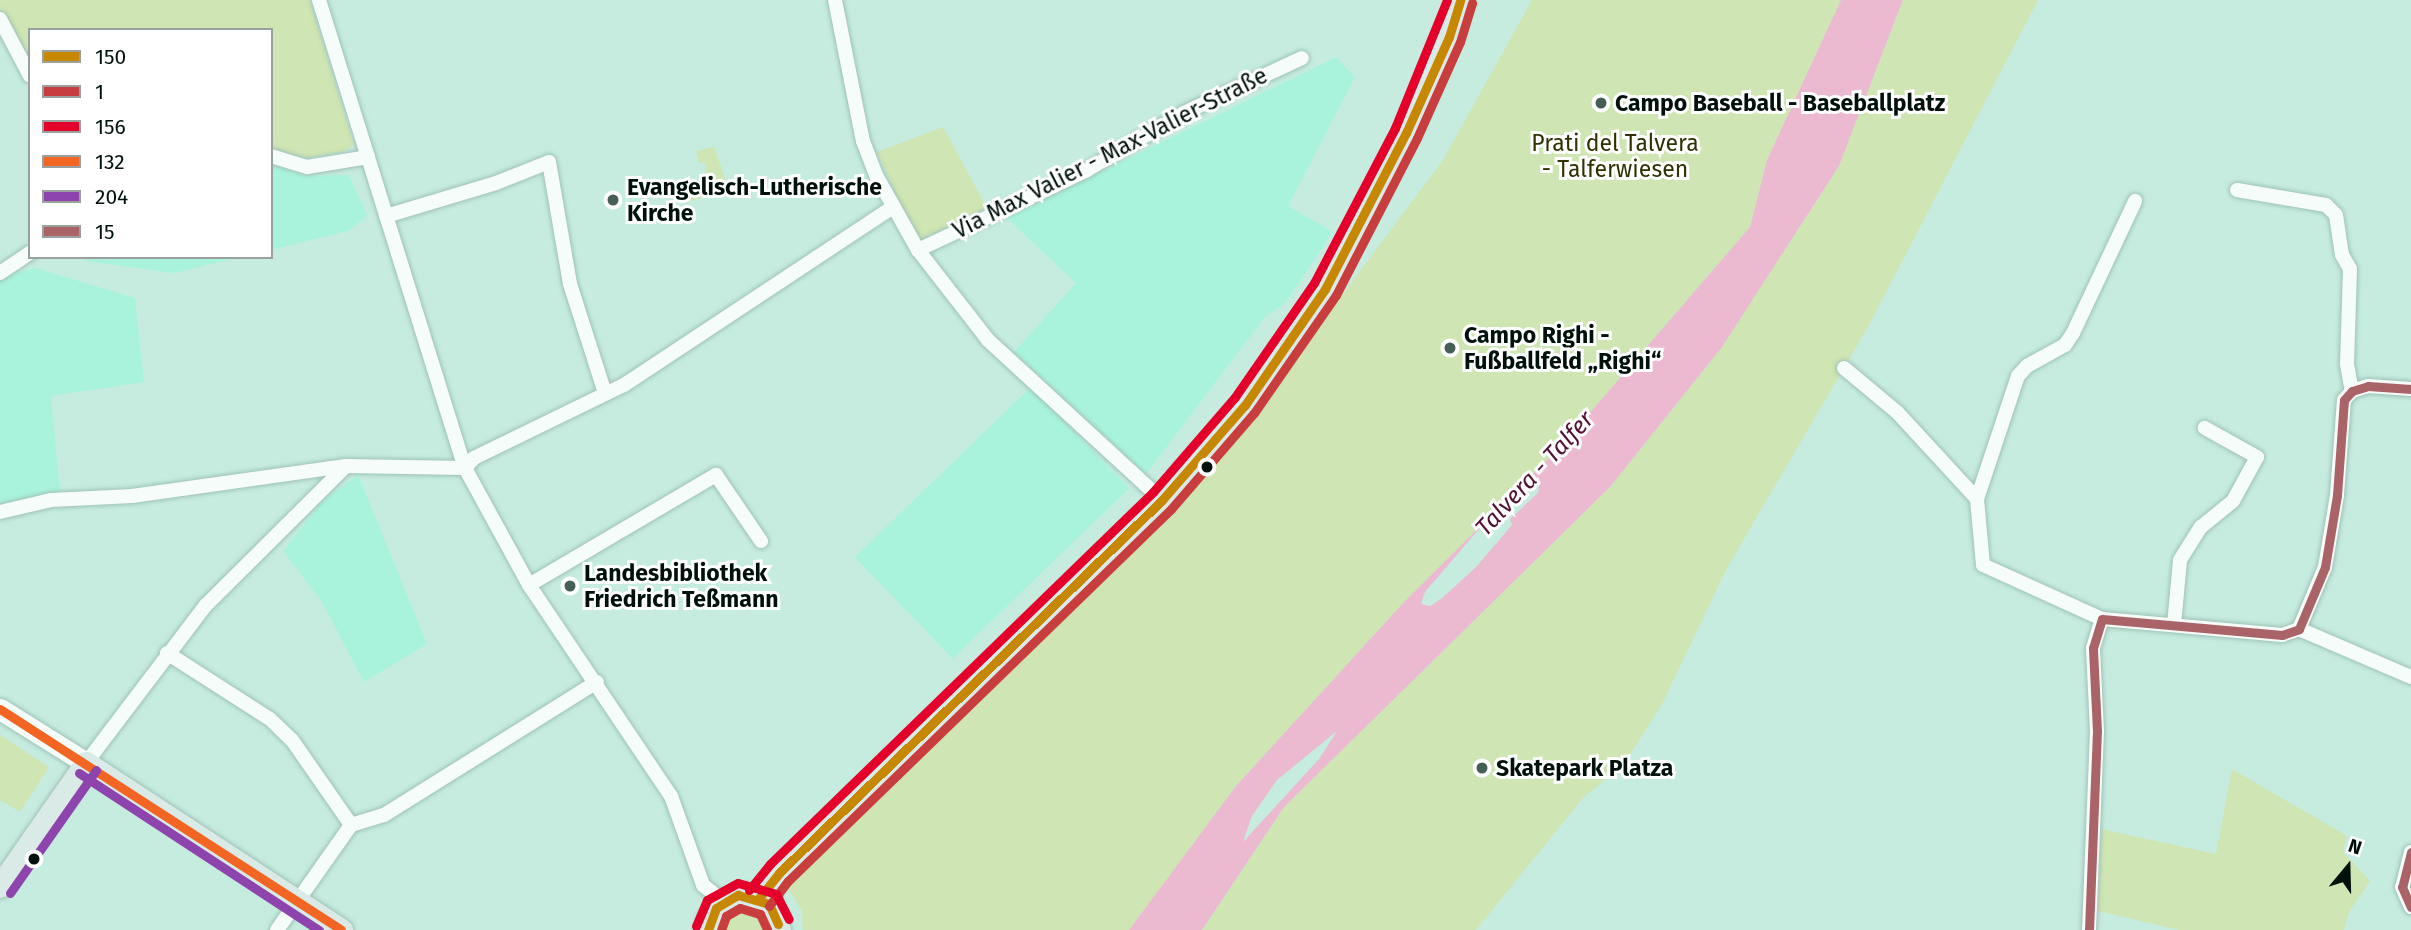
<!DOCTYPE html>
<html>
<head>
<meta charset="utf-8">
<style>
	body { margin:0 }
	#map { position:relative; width:2411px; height:930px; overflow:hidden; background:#c6ece0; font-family:"Fira Sans",sans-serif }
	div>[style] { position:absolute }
	.built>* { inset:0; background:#a9f3dd; transform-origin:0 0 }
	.green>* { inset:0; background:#cfe5b3 }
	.water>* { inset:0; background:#ecbad0 }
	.roads { filter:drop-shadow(0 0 2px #a0c2b7) drop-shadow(0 0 2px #a0c2b7) }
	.minor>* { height:14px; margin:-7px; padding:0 7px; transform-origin:7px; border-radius:7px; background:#f6fcfa }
	.secondary>* { height:21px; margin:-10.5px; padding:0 10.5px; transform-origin:10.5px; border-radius:10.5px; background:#f6fcfa }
	.primary>* { height:23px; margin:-11.5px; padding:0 11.5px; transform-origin:11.5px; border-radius:11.5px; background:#daeae6 }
	.bus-1>* { height:9px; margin:-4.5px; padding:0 4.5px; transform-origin:4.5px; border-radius:4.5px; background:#c68802 }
	.bus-2>* { height:9px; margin:-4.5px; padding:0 4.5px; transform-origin:4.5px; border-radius:4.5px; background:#c83d3d }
	.bus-3>* { height:9px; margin:-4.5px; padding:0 4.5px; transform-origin:4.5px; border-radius:4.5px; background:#e4002b }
	.bus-4>* { height:9px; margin:-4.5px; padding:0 4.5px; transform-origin:4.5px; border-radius:4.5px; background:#f26522 }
	.bus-5>* { height:9px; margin:-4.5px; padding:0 4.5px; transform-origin:4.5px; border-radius:4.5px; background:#8e44ad }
	.bus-6>* { height:9px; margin:-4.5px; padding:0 4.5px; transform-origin:4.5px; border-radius:4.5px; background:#aa6468 }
	.dots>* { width:19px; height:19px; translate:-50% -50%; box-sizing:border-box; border:4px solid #fff; border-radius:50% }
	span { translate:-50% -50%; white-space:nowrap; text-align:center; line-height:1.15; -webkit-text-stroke:6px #fff; paint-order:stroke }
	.poi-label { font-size:23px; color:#00110b; font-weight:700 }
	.left { translate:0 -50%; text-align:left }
	.park-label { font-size:23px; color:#2f3100 }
	.street-label { font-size:23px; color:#00110b }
	.water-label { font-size:24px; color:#521133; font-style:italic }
	.legend { position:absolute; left:28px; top:28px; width:245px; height:231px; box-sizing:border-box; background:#fff; border:2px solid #99a09d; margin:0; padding:9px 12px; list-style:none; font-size:21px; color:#00110b }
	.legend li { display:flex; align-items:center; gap:14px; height:35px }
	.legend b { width:35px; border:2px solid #99a09d }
	.north { position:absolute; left:2313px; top:832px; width:70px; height:70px; -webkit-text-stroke:5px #fff; paint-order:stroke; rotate:19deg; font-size:19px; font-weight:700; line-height:28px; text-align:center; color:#00110b }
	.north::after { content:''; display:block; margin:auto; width:24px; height:32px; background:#00110b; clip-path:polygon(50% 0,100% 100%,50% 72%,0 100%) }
</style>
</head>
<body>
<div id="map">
	<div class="built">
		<div style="clip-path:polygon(1336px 57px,1355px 77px,1288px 206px,1333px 232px,1286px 302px,1264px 318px,1146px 474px,1014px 352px,1076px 283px,1007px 218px)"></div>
		<div style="clip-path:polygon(271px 164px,304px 176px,349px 175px,367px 216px,348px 231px,271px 250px)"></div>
		<div style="clip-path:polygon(83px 257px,240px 257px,174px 273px,85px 261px)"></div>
		<div style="clip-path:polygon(36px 268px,135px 298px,144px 382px,51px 396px,60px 492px,0 504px,0 277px)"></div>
		<div style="left:1031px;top:387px;width:141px;height:245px;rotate:46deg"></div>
		<div style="clip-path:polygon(358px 475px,427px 644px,364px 682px,322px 602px,283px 551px,324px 500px)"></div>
	</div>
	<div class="green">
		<div style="clip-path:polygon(0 0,310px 0,354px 145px,343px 152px,305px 158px,271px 150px,271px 30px,30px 30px,30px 68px,0 10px)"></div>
		<div style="clip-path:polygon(1532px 0,1841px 0,1767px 160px,1750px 227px,1563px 444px,1405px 601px,1236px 786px,1129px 930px,803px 930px,802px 911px,787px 887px,919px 742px,1285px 372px,1443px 160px)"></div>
		<div style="clip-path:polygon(1903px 0,2038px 0,1869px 325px,1727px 568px,1662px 704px,1624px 764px,1583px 798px,1476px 930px,1202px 930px,1284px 807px,1610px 487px,1722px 347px,1839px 166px)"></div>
		<div style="clip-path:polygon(943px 127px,987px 208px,917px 242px,877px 152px)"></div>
		<div style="clip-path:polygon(714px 147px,729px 190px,684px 203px,685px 193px,707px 191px,705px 163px,699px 163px,696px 151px)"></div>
		<div style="clip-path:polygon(0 735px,49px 767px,20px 812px,0 800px)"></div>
		<div style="clip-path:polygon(2232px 769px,2347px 836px,2343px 852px,2370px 881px,2349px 912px,2344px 930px,2179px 930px,2098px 911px,2101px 829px,2216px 854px)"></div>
		<div style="clip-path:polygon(741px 904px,758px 909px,770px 930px,716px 930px,724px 911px)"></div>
	</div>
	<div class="water">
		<div style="clip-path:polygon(evenodd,1841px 0,1903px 0,1839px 166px,1722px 347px,1610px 487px,1284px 807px,1202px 930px,1129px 930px,1236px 786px,1405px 601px,1563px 444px,1750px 227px,1767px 160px,1841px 0,1539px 483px,1538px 493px,1510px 519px,1512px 525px,1476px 567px,1441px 599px,1430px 606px,1421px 604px,1425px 592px,1479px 529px,1539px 483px,1841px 0,1337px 731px,1319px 759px,1243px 842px,1252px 816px,1277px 780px,1337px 731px)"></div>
	</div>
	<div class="roads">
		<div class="minor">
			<div style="left:319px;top:0;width:490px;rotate:72.7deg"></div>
			<div style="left:465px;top:468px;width:133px;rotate:61.3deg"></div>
			<div style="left:529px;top:585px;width:254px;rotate:56.1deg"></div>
			<div style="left:671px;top:796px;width:95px;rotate:70.2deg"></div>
			<div style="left:703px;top:885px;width:26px;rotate:39deg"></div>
			<div style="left:835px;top:0;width:144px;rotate:78.8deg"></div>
			<div style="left:863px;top:141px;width:39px;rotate:69deg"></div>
			<div style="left:877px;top:177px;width:84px;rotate:60.7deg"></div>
			<div style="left:918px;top:250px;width:114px;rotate:52.1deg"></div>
			<div style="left:988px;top:340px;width:236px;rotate:42.6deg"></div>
			<div style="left:0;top:19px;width:64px;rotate:62.2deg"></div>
			<div style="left:271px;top:156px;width:38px;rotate:17deg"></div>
			<div style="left:307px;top:167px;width:62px;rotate:-9.3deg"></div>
			<div style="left:2237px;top:190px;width:90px;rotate:9.6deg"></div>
			<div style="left:2326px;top:205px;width:14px;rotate:45deg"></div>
			<div style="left:2336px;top:215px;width:40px;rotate:81.5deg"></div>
			<div style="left:2342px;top:255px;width:16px;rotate:60deg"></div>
			<div style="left:2350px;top:269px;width:95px;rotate:91.8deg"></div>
			<div style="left:2347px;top:364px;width:27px;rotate:80deg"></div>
			<div style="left:386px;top:216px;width:115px;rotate:-16.7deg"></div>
			<div style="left:496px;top:183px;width:57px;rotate:-21.6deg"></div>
			<div style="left:549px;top:162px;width:124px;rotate:80.2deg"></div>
			<div style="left:570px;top:284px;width:114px;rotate:72.2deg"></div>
			<div style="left:918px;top:250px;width:187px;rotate:-25.3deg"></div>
			<div style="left:1087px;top:170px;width:113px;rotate:-30.4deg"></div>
			<div style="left:1184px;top:113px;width:130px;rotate:-25deg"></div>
			<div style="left:0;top:273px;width:36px;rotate:-34deg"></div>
			<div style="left:1844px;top:368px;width:69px;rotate:39.7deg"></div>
			<div style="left:1897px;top:412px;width:118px;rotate:47.4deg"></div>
			<div style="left:1977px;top:499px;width:66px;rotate:84.8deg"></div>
			<div style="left:1983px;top:565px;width:131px;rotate:24.4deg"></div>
			<div style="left:465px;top:468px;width:13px;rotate:-48deg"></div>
			<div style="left:474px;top:458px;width:167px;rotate:-26deg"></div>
			<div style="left:624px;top:385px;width:323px;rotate:-33.5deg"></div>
			<div style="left:1977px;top:499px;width:130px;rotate:-71.6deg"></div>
			<div style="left:2018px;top:376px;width:13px;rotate:-48deg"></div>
			<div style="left:2027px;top:366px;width:43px;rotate:-28.9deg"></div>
			<div style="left:2065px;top:345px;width:14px;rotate:-56deg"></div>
			<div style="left:2073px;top:333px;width:146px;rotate:-64.8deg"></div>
			<div style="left:0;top:512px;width:52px;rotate:-13.2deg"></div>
			<div style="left:51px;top:500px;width:81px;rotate:-2.8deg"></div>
			<div style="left:132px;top:496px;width:216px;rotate:-8deg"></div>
			<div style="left:346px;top:466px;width:119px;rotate:1deg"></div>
			<div style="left:529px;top:585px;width:217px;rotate:-30.5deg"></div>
			<div style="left:716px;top:475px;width:80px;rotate:55.7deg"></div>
			<div style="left:2174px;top:625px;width:65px;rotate:-84.7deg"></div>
			<div style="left:2180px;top:560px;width:39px;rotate:-58deg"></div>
			<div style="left:2201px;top:527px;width:41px;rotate:-39.1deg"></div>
			<div style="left:2233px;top:501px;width:50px;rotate:-61.4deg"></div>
			<div style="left:2257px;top:457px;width:60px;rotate:-150.9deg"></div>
			<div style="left:2299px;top:629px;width:67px;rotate:-67.2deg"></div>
			<div style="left:2325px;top:567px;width:73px;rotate:-80.5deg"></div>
			<div style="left:2337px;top:495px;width:95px;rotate:-85.8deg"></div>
			<div style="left:2344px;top:400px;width:12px;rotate:-48deg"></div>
			<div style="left:2352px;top:391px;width:17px;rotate:-17deg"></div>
			<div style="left:2368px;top:386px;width:43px;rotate:4deg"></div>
			<div style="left:2299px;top:629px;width:122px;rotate:23.2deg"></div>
			<div style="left:167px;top:653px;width:122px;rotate:32.7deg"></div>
			<div style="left:270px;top:719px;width:30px;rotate:44deg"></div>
			<div style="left:292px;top:740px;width:103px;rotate:55.2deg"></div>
			<div style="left:86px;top:763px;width:198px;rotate:-52.8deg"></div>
			<div style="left:206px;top:605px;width:197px;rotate:-44.8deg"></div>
			<div style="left:2411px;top:852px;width:36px;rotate:104deg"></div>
			<div style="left:2402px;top:887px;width:22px;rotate:66deg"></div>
			<div style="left:277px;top:930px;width:128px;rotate:-54.8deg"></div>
			<div style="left:351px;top:825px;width:34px;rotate:-17deg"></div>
			<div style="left:384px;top:815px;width:251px;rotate:-32deg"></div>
			<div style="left:2089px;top:930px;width:199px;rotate:-87.7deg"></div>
			<div style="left:2097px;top:731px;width:83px;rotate:-92.8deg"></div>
			<div style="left:2093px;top:648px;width:30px;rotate:-73deg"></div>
			<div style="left:2102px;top:619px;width:181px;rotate:5.1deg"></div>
			<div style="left:2282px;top:635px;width:18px;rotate:-19deg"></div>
		</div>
		<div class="secondary">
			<div style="left:0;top:709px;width:102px;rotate:32.1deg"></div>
		</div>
		<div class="primary">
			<div style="left:0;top:886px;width:150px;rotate:-55deg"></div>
			<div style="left:86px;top:763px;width:305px;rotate:33.2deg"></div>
			<div style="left:759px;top:898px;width:32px;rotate:-51deg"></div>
			<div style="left:779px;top:873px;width:535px;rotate:-44.24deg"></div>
			<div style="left:1162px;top:500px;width:126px;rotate:-48.9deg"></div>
			<div style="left:1245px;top:405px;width:141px;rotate:-55.4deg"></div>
			<div style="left:1325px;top:289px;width:176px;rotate:-62.6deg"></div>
			<div style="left:1406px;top:133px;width:105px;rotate:-65.9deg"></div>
			<div style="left:1449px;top:37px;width:39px;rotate:-73deg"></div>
			<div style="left:708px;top:930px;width:11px;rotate:-85deg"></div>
			<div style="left:709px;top:919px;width:23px;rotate:-52deg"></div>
			<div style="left:723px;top:901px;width:25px;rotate:-14deg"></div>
			<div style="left:747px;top:895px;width:24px;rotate:22deg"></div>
			<div style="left:769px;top:904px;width:28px;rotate:69deg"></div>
		</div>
	</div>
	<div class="bus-1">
		<div style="left:759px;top:898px;width:32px;rotate:-51deg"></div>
		<div style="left:779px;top:873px;width:535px;rotate:-44.24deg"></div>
		<div style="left:1162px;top:500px;width:126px;rotate:-48.9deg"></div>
		<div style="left:1245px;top:405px;width:141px;rotate:-55.4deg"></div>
		<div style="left:1325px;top:289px;width:176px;rotate:-62.6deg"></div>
		<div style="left:1406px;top:133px;width:105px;rotate:-65.9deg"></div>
		<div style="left:1449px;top:37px;width:39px;rotate:-73deg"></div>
		<div style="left:708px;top:930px;width:23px;rotate:-70deg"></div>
		<div style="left:716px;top:908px;width:26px;rotate:-31deg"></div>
		<div style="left:738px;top:895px;width:32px;rotate:16deg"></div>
		<div style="left:769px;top:904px;width:22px;rotate:66deg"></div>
	</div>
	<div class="bus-2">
		<div style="left:769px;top:906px;width:31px;rotate:-53deg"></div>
		<div style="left:788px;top:881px;width:534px;rotate:-44.17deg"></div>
		<div style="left:1171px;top:509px;width:127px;rotate:-49.2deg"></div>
		<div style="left:1254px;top:413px;width:144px;rotate:-55.2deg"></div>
		<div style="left:1336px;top:295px;width:177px;rotate:-62.7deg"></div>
		<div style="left:1417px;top:138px;width:105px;rotate:-65.9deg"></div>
		<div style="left:1460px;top:42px;width:41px;rotate:-72.9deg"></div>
		<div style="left:721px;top:930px;width:15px;rotate:-70deg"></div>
		<div style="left:726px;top:916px;width:16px;rotate:-30deg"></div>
		<div style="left:740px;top:908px;width:21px;rotate:17deg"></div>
		<div style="left:760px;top:914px;width:17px;rotate:65deg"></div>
	</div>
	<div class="bus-3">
		<div style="left:749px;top:890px;width:33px;rotate:-51deg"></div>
		<div style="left:770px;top:864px;width:534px;rotate:-44.17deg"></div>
		<div style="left:1153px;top:492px;width:125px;rotate:-49.2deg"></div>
		<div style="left:1235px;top:397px;width:139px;rotate:-55.3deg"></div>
		<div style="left:1314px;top:283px;width:175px;rotate:-62.4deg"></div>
		<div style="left:1395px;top:128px;width:138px;rotate:-67.9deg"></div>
		<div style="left:696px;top:926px;width:28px;rotate:-67deg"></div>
		<div style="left:707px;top:900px;width:35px;rotate:-29deg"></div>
		<div style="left:738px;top:883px;width:40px;rotate:16deg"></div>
		<div style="left:776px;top:894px;width:28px;rotate:63deg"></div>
	</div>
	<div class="bus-4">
		<div style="left:0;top:709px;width:406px;rotate:32.9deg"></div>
	</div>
	<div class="bus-5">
		<div style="left:79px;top:773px;width:287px;rotate:33.2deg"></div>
		<div style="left:10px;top:893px;width:150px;rotate:-55deg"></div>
	</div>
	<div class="bus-6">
		<div style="left:2411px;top:852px;width:36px;rotate:104deg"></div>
		<div style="left:2402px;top:887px;width:22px;rotate:66deg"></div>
		<div style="left:2089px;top:930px;width:199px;rotate:-87.7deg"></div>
		<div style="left:2097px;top:731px;width:83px;rotate:-92.8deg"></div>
		<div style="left:2093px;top:648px;width:30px;rotate:-73deg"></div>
		<div style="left:2102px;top:619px;width:181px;rotate:5.1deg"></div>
		<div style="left:2282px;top:635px;width:18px;rotate:-19deg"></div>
		<div style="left:2299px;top:629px;width:67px;rotate:-67.2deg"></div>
		<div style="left:2325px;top:567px;width:73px;rotate:-80.5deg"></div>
		<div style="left:2337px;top:495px;width:95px;rotate:-85.8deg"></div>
		<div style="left:2344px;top:400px;width:12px;rotate:-48deg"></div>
		<div style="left:2352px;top:391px;width:17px;rotate:-17deg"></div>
		<div style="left:2368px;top:386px;width:43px;rotate:4deg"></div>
	</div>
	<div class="dots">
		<div style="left:1601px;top:103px;background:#455e56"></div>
		<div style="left:613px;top:200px;background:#455e56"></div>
		<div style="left:1450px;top:348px;background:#455e56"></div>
		<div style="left:1207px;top:467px;background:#00110b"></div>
		<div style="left:570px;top:586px;background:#455e56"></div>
		<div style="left:1482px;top:768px;background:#455e56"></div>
		<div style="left:34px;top:859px;background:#00110b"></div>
	</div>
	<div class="poi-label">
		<span class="left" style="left:1615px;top:103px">Campo Baseball - Baseballplatz</span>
		<span class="left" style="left:627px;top:200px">Evangelisch-Lutherische<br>Kirche</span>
		<span class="left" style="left:1464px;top:348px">Campo Righi -<br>Fußballfeld „Righi“</span>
		<span class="left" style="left:584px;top:586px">Landesbibliothek<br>Friedrich Teßmann</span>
		<span class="left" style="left:1496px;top:768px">Skatepark Platza</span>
	</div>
	<div class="park-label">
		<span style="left:1615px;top:156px">Prati del Talvera<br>- Talferwiesen</span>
	</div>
	<div class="street-label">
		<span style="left:1110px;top:153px;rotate:-27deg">Via Max Valier - Max-Valier-Straße</span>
	</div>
	<div class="water-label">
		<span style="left:1535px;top:474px;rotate:-47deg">Talvera - Talfer</span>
	</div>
	<ul class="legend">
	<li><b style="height:9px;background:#c68802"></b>150</li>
	<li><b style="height:9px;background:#c83d3d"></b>1</li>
	<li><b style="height:9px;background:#e4002b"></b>156</li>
	<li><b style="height:9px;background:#f26522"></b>132</li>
	<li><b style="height:9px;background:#8e44ad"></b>204</li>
	<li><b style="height:9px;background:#aa6468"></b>15</li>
	</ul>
	<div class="north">N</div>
</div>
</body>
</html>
